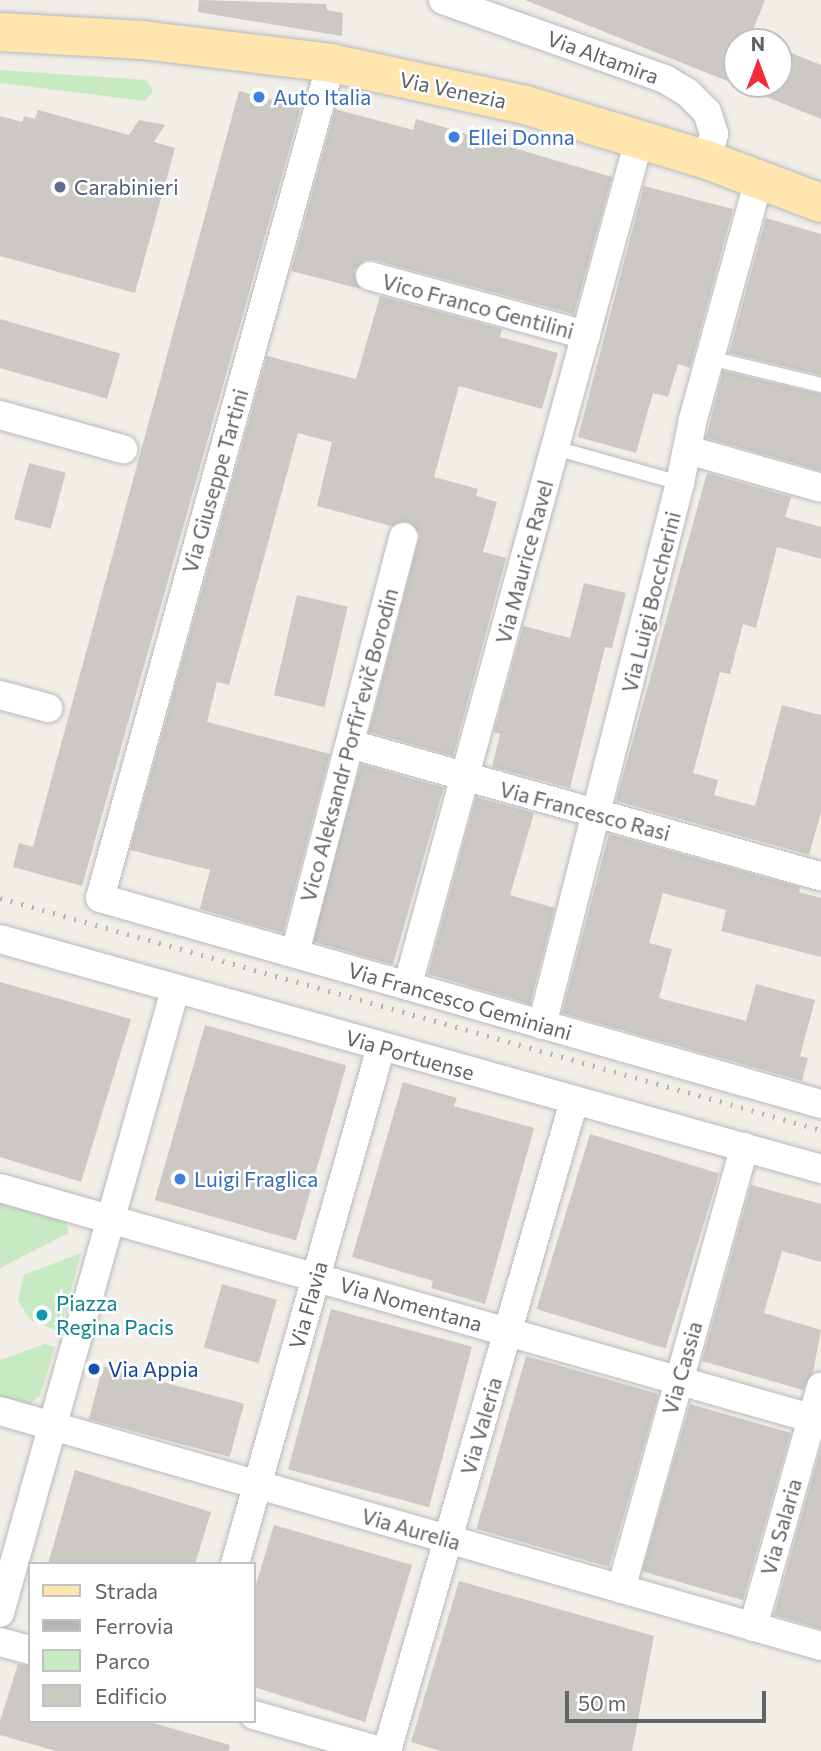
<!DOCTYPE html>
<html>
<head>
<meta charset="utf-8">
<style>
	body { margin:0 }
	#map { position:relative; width:821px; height:1751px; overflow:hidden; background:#f1ede7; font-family:Commissioner,sans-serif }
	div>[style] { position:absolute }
	.green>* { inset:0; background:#c8eac2 }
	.building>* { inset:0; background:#ccc8c3; transform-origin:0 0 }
	.roads { filter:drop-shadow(0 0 2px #b7babe) drop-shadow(0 0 2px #b7babe) }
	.service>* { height:14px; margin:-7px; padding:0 7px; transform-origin:7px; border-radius:7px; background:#fff }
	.minor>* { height:28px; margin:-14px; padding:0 14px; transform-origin:14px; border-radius:14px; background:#fff }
	.primary>* { height:38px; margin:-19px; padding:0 19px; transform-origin:19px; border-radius:19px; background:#ffe5ae }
	.rail>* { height:5px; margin-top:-2.5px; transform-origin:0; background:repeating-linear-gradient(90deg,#b4b5b6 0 2px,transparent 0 11px) }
	.dots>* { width:19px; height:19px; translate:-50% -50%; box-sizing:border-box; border:4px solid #fff; border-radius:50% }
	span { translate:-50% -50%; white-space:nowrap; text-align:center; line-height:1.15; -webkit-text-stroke:5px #fff; paint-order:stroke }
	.street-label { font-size:21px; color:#5e6468 }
	.shop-label { font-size:21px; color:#366cbe }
	.left { translate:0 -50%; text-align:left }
	.service-label { font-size:21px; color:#4e5e75 }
	.culture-label { font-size:21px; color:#0d838f }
	.transit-label { font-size:21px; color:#164399 }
	.legend { position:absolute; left:28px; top:1562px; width:228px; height:161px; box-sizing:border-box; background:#fff; border:2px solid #bfc1c3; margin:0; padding:9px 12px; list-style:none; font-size:21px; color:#5e6468 }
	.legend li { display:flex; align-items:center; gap:14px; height:35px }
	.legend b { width:35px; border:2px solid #bfc1c3 }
	.north { position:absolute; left:723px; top:28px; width:70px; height:70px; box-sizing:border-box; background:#fff; border:2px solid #bfc1c3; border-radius:50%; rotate:0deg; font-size:19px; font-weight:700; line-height:28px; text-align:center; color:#5e6468 }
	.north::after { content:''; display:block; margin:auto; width:24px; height:32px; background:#f42a3a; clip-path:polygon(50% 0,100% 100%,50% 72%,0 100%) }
	.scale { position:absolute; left:565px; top:1691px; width:201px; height:32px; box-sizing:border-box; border:4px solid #5e6468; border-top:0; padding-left:9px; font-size:21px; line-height:24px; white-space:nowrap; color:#5e6468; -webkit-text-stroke:5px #fff; paint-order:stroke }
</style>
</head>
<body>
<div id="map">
	<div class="green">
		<div style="clip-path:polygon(0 70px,146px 80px,153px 91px,145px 101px,0 83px)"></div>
		<div style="clip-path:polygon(0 1201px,64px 1216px,69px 1233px,0 1268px)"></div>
		<div style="clip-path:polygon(81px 1253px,60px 1332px,30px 1320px,18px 1300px,24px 1275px)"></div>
		<div style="clip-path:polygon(45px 1344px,55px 1347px,40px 1396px,28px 1405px,0 1397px,0 1360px)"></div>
	</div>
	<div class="building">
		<div style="clip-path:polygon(199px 0,326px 4px,327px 10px,343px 13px,342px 36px,198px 12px)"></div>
		<div style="clip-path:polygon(525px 0,765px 0,748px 42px,737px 42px,737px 85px)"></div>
		<div style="clip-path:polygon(779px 48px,821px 65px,821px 119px,737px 85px,779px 84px)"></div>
		<div style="clip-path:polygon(239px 91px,301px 108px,82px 886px,13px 867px,19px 843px,33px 847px)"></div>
		<div style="clip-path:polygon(335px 109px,413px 130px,416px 119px,612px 177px,574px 314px,374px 260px,365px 260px,354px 271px,361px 289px,291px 271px)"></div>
		<div style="clip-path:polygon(38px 110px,129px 135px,139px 120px,165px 125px,154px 142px,175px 148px,135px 293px,0 256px,0 116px,22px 122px,24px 116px,35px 119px)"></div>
		<div style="clip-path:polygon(644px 186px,733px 209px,690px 368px,678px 364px,668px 397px,653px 393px,636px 453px,578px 437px)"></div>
		<div style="clip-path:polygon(766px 218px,821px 234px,821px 375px,729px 353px)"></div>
		<div style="clip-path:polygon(380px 296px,502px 329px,500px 337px,558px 353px,542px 409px,459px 386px,434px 477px,478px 489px,476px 496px,497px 502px,483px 552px,506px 558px,453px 756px,369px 732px,420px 534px,408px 521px,391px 526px,317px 506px,332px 442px,298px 433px,229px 685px,217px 682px,207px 722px,330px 754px,283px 933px,200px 909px,210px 870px,130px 850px,267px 356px,356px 379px)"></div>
		<div style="left:0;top:319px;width:125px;height:47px;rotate:16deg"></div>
		<div style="clip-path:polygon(723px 371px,821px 394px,821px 471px,706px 438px)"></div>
		<div style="left:29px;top:463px;width:38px;height:58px;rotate:15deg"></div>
		<div style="clip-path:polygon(707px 473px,791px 497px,785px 517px,821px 527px,821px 559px,777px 547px,756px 628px,743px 624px,730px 674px,720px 672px,693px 773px,718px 780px,714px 795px,755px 806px,782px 705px,821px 715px,821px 812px,809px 855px,616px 801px)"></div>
		<div style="clip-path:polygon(584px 583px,626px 593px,612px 648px,605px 647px,570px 788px,492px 767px,500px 734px,494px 732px,523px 626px,570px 638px)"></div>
		<div style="left:297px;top:595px;width:52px;height:103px;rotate:13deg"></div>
		<div style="left:361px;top:764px;width:86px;height:184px;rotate:16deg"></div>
		<div style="clip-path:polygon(476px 797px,534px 813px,510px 895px,555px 908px,530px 1004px,428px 974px)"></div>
		<div style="clip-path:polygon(609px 834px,800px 887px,799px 892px,821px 898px,821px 957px,721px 931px,726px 910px,663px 893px,649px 943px,672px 949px,659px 998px,746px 1021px,756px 984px,815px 1000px,800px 1056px,808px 1058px,802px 1081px,562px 1013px)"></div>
		<div style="clip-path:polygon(0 982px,131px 1019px,81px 1182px,0 1157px)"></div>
		<div style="left:205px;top:1025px;width:147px;height:182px;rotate:16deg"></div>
		<div style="clip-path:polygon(403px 1082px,457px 1098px,454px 1106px,534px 1128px,485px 1304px,431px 1288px,433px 1281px,352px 1257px)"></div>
		<div style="left:590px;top:1134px;width:135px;height:183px;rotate:17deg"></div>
		<div style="clip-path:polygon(751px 1185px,821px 1204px,821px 1262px,782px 1251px,764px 1313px,821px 1330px,813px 1372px,803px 1390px,702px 1361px)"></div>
		<div style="left:222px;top:1284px;width:57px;height:66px;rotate:16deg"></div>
		<div style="left:331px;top:1309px;width:146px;height:166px;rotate:15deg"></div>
		<div style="left:526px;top:1356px;width:138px;height:180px;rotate:16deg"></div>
		<div style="left:103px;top:1366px;width:146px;height:55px;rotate:15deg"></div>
		<div style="left:690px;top:1404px;width:105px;height:174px;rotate:16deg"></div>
		<div style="clip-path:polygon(821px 1447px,821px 1629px,774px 1615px)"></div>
		<div style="clip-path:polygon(75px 1470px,211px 1512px,195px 1564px,48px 1564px)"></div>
		<div style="clip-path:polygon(274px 1525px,412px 1565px,365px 1722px,254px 1687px,254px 1591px)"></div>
		<div style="clip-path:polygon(459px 1581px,654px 1636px,632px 1751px,441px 1751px,411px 1742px)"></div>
		<div style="clip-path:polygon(18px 1664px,30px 1666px,30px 1721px,146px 1721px,230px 1745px,229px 1751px,56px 1751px,0 1735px,0 1721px)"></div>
	</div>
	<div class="roads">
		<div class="service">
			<div style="left:710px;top:358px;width:114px;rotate:13.7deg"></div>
			<div style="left:555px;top:448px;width:130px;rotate:15.6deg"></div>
		</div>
		<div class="minor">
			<div style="left:443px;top:0;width:236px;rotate:19.6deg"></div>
			<div style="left:665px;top:79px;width:26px;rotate:31deg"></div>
			<div style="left:687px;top:92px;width:28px;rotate:45deg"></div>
			<div style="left:707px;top:112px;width:23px;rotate:72deg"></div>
			<div style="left:714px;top:134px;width:27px;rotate:105deg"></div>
			<div style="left:331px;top:63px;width:866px;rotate:105.46deg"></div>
			<div style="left:100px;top:898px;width:750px;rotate:15.95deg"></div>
			<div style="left:370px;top:276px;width:224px;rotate:15.3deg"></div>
			<div style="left:0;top:415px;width:128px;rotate:15.5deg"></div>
			<div style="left:688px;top:450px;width:138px;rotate:15.9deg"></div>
			<div style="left:0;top:695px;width:50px;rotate:15.2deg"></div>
			<div style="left:350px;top:744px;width:489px;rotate:15.7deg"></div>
			<div style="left:0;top:939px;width:853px;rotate:15.65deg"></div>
			<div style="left:295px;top:953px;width:430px;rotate:-75.4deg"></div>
			<div style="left:408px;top:984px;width:875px;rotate:-74.69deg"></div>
			<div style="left:542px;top:1025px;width:559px;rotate:-75.72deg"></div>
			<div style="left:680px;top:483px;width:65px;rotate:-78.5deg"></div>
			<div style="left:693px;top:419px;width:249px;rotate:-74.6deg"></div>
			<div style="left:0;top:1188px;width:853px;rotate:15.84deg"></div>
			<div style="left:0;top:1411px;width:854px;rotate:15.97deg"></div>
			<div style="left:235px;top:1564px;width:537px;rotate:-74.23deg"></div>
			<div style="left:621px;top:1589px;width:459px;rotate:-74.4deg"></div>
			<div style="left:0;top:1613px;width:647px;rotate:-74.31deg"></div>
			<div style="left:753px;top:1627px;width:250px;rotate:-74.2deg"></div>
			<div style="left:0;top:1642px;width:31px;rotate:15deg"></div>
			<div style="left:254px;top:1715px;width:131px;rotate:15.9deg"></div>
			<div style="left:387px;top:1751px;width:676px;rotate:-73.95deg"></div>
		</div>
		<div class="primary">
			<div style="left:0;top:32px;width:142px;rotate:3.2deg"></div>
			<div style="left:142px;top:40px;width:190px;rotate:6.9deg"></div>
			<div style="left:331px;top:63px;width:198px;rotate:12.2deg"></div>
			<div style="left:525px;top:105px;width:190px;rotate:16.8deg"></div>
			<div style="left:707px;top:160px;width:122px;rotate:20.7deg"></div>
		</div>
	</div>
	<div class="rail">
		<div style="left:0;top:898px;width:853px;rotate:15.78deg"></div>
	</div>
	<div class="dots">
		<div style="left:259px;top:97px;background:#3f7fe0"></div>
		<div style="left:454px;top:137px;background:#3f7fe0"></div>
		<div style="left:60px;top:187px;background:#5c6f8a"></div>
		<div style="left:180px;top:1179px;background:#3f7fe0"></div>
		<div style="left:42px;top:1315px;background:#0f9aa8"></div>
		<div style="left:94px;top:1369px;background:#1a4fb4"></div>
	</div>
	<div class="street-label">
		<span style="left:603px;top:57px;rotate:20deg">Via Altamira</span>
		<span style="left:453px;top:90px;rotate:12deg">Via Venezia</span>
		<span style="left:478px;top:306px;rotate:15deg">Vico Franco Gentilini</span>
		<span style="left:215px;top:481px;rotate:-74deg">Via Giuseppe Tartini</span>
		<span style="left:524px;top:562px;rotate:-75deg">Via Maurice Ravel</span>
		<span style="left:651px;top:602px;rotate:-76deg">Via Luigi Boccherini</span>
		<span style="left:349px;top:745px;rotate:-75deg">Vico Aleksandr Porfir'evič Borodin</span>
		<span style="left:585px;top:811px;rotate:15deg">Via Francesco Rasi</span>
		<span style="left:460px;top:1001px;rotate:16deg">Via Francesco Geminiani</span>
		<span style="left:410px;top:1055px;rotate:16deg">Via Portuense</span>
		<span style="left:411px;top:1304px;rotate:16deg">Via Nomentana</span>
		<span style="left:308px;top:1305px;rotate:-74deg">Via Flavia</span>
		<span style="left:682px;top:1368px;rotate:-74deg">Via Cassia</span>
		<span style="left:481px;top:1426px;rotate:-74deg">Via Valeria</span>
		<span style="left:781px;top:1527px;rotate:-74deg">Via Salaria</span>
		<span style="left:411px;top:1529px;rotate:16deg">Via Aurelia</span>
	</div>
	<div class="shop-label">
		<span class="left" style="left:273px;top:97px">Auto Italia</span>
		<span class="left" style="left:468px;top:137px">Ellei Donna</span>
		<span class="left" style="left:194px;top:1179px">Luigi Fraglica</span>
	</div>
	<div class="service-label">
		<span class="left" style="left:74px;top:187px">Carabinieri</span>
	</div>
	<div class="culture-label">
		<span class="left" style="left:56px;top:1315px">Piazza<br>Regina Pacis</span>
	</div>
	<div class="transit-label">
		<span class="left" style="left:108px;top:1369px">Via Appia</span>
	</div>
	<ul class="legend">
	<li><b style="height:9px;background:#ffe5ae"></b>Strada</li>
	<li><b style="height:9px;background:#b4b5b6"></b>Ferrovia</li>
	<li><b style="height:19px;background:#c8eac2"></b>Parco</li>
	<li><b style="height:19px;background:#ccc8c3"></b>Edificio</li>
	</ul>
	<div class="north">N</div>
	<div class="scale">50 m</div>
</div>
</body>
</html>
